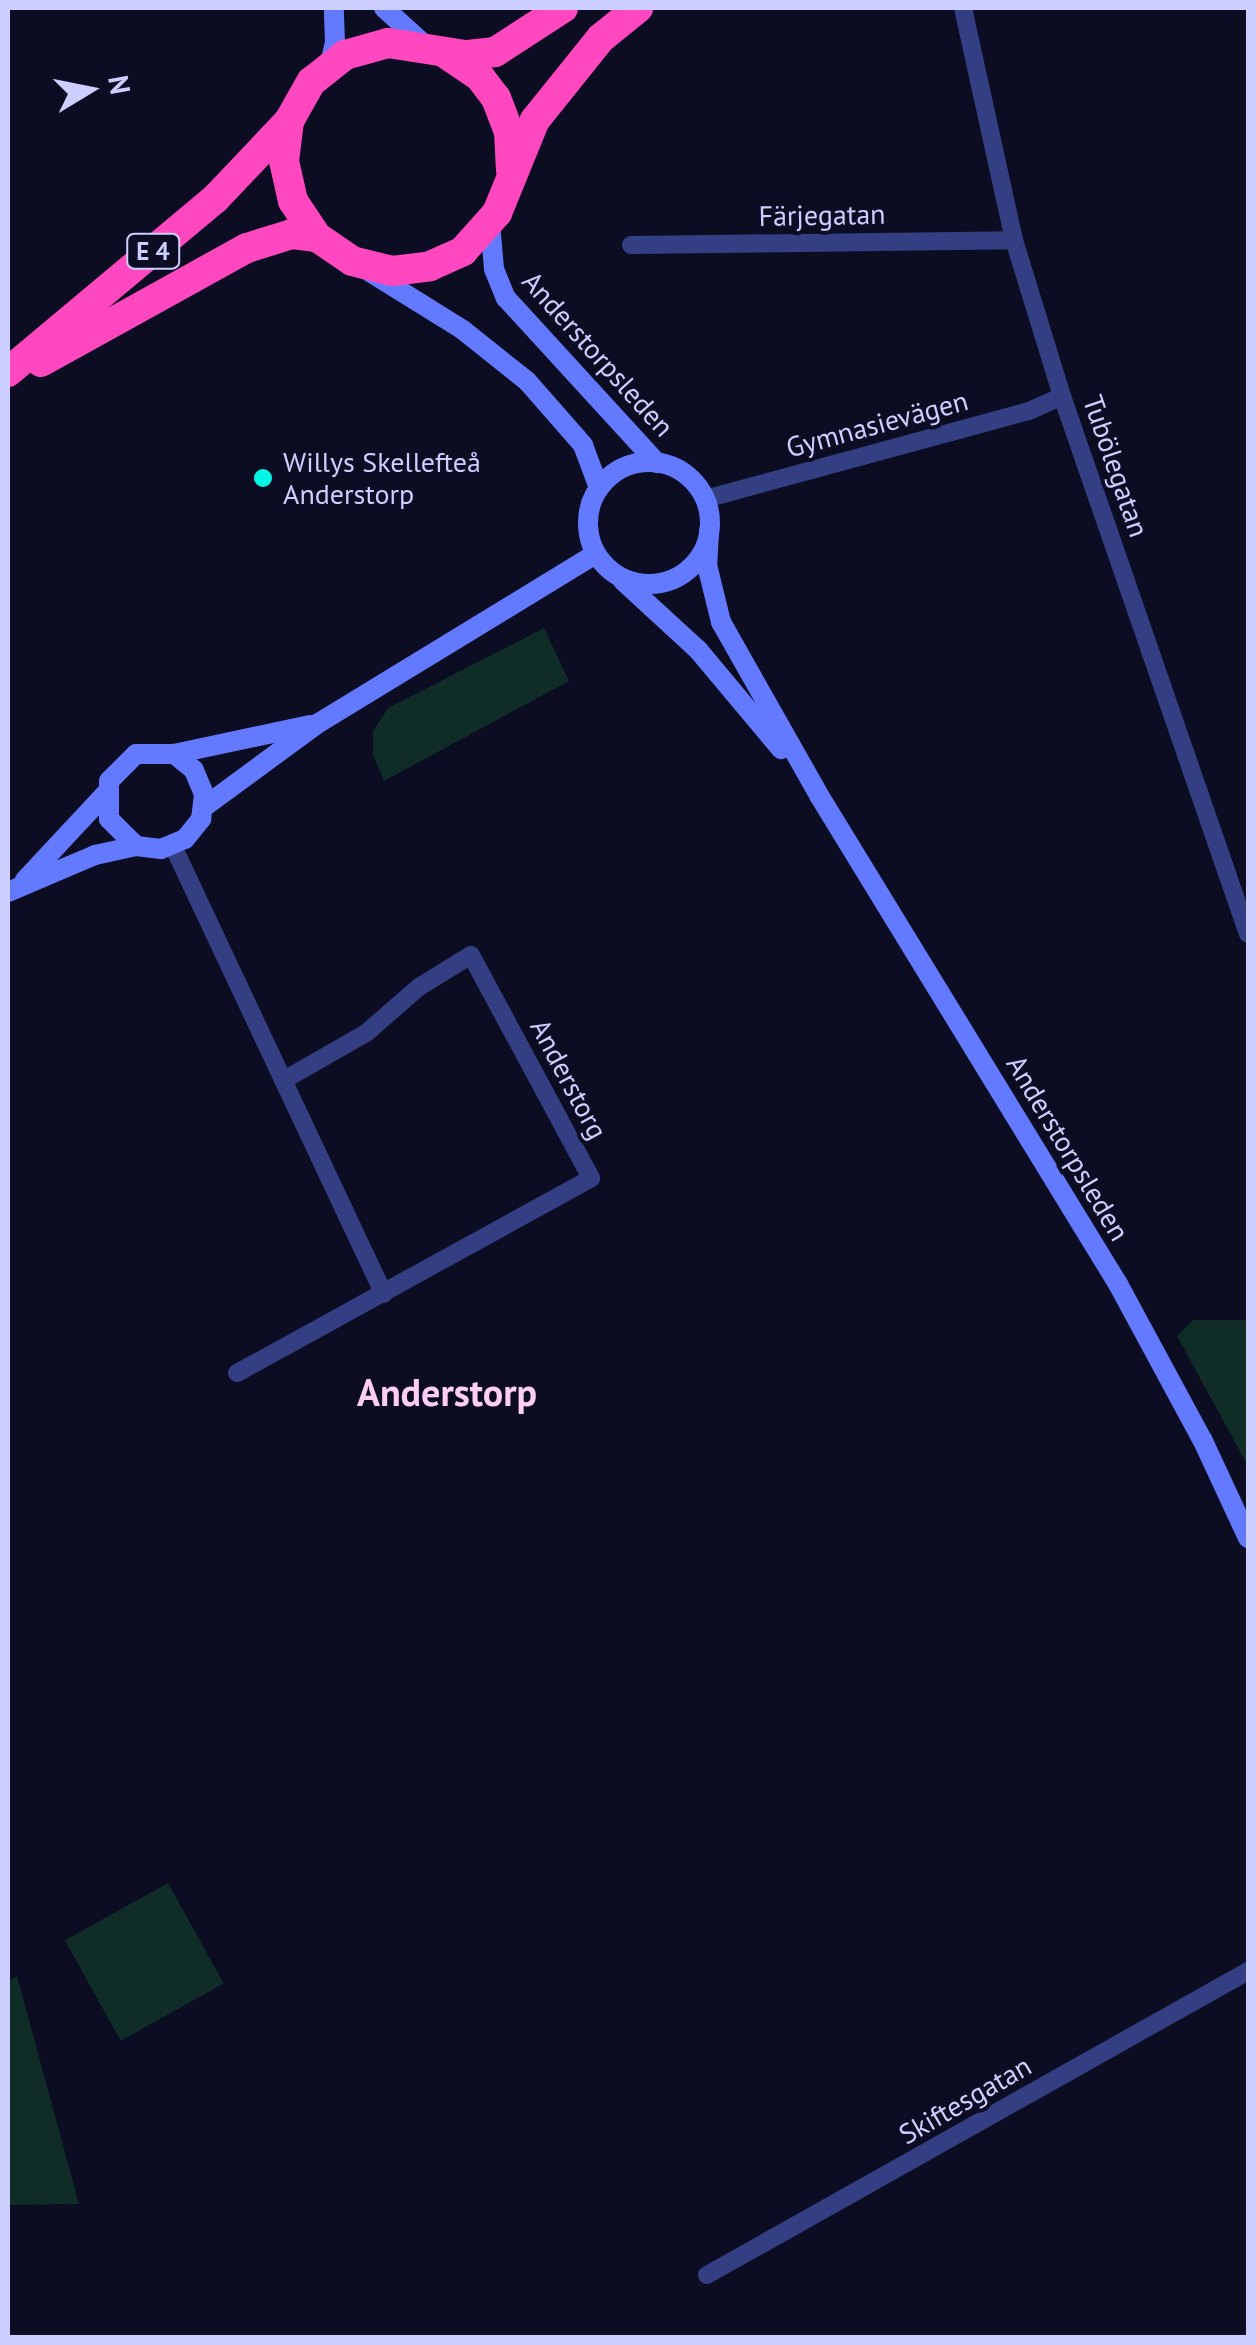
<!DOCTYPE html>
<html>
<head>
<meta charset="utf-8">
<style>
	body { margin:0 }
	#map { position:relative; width:1256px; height:2345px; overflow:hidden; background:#0c0c22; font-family:"PT Sans",sans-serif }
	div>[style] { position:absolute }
	.green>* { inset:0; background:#0f2c26; transform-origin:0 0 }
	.street>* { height:18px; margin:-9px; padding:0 9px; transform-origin:9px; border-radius:9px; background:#343f83 }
	.secondary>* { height:20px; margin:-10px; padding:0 10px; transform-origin:10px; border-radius:10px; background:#637aff }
	.secondary>.ring { margin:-10px; padding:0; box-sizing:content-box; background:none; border:20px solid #637aff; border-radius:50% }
	.highway>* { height:30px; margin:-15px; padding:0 15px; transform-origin:15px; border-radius:15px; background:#ff47bf }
	.dots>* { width:28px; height:28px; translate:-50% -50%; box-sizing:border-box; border:5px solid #0c0c22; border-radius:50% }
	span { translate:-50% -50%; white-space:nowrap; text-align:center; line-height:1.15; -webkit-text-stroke:8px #0c0c22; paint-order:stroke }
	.shield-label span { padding:2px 8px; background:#0c0c22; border:2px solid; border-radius:8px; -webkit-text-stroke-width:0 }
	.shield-label { font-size:25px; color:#cccfff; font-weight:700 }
	.street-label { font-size:28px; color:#cccfff }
	.poi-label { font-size:28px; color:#cccfff }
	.left { translate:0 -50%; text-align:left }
	.district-label { font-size:38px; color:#ffcef6; font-weight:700 }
	.frame { position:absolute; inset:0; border:10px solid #cccfff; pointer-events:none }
	.north { position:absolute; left:40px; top:40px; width:100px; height:100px; -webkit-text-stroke:8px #0c0c22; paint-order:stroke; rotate:80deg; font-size:28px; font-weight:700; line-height:40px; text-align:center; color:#cccfff }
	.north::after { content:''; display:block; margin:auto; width:35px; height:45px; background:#cccfff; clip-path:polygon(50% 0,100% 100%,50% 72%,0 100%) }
</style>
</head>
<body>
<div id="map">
	<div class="green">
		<div style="clip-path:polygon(544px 628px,569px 681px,384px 781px,373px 755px,373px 731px,388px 708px)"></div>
		<div style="clip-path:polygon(1193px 1320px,1248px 1320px,1248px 1466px,1177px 1336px)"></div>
		<div style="left:168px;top:1883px;width:115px;height:118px;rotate:61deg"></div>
		<div style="clip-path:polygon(17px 1976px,79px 2204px,8px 2205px,8px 1982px)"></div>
	</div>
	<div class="street">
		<div style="left:963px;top:8px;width:238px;rotate:77.6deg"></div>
		<div style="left:1014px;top:240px;width:163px;rotate:72.9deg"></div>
		<div style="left:1062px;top:396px;width:569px;rotate:70.93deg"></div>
		<div style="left:631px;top:245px;width:383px;rotate:-0.7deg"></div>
		<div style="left:705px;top:499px;width:336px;rotate:-15.2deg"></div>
		<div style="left:1029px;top:411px;width:36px;rotate:-24deg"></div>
		<div style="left:173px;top:846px;width:495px;rotate:64.8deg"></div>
		<div style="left:237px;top:1373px;width:404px;rotate:-28.8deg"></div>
		<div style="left:591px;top:1178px;width:253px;rotate:-118.3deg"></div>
		<div style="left:471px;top:955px;width:61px;rotate:148.4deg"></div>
		<div style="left:419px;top:987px;width:70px;rotate:139deg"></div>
		<div style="left:366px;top:1033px;width:95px;rotate:150.2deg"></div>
		<div style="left:707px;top:2275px;width:621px;rotate:-29.33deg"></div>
	</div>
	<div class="secondary">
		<div style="left:384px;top:8px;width:55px;rotate:42.1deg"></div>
		<div style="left:330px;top:64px;width:22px;rotate:-77deg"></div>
		<div style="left:335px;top:43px;width:35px;rotate:-92deg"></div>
		<div style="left:490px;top:223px;width:46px;rotate:85deg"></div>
		<div style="left:494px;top:269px;width:31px;rotate:68deg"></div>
		<div style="left:506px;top:298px;width:224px;rotate:47.5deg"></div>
		<div style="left:370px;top:272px;width:110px;rotate:31.9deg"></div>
		<div style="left:463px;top:330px;width:82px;rotate:38.6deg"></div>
		<div style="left:527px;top:381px;width:85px;rotate:48.8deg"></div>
		<div style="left:583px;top:445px;width:46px;rotate:69.6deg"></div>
		<div class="ring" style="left:588px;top:462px;width:102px;height:102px"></div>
		<div style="left:709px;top:531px;width:34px;rotate:93deg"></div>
		<div style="left:707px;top:565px;width:59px;rotate:76.2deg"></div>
		<div style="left:721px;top:622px;width:201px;rotate:60.5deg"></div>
		<div style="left:820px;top:797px;width:571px;rotate:58.54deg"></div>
		<div style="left:1118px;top:1284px;width:179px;rotate:61.6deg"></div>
		<div style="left:1203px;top:1441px;width:107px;rotate:65.1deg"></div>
		<div style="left:623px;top:581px;width:103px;rotate:42.6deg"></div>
		<div style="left:699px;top:651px;width:128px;rotate:50.1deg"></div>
		<div style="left:174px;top:754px;width:139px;rotate:-12deg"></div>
		<div style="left:204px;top:807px;width:140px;rotate:-36.3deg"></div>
		<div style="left:317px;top:724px;width:327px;rotate:-31.4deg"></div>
		<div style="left:25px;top:880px;width:119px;rotate:-47deg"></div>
		<div style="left:8px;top:892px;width:95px;rotate:-23deg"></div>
		<div style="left:95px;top:855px;width:42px;rotate:-12.4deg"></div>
		<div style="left:136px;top:846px;width:25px;rotate:7deg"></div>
		<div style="left:161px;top:849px;width:26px;rotate:-23deg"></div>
		<div style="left:185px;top:839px;width:26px;rotate:-51deg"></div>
		<div style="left:201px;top:819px;width:25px;rotate:-83deg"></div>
		<div style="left:204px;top:794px;width:26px;rotate:-113deg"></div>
		<div style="left:194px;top:770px;width:26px;rotate:-141deg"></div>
		<div style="left:174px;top:754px;width:38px;rotate:180deg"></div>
		<div style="left:136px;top:754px;width:38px;rotate:135deg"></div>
		<div style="left:109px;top:781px;width:38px;rotate:90deg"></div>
		<div style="left:109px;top:819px;width:38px;rotate:45deg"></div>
	</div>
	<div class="highway">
		<div style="left:563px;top:8px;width:81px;rotate:147.1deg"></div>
		<div style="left:495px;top:52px;width:30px;rotate:174deg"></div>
		<div style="left:465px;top:55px;width:78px;rotate:-171.1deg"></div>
		<div style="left:388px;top:43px;width:45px;rotate:164.4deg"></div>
		<div style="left:345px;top:55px;width:43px;rotate:141.5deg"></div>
		<div style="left:311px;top:82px;width:45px;rotate:119.4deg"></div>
		<div style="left:289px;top:121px;width:40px;rotate:97.1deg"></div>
		<div style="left:284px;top:161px;width:41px;rotate:77.3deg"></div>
		<div style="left:293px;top:201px;width:43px;rotate:56.3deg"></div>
		<div style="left:317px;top:237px;width:42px;rotate:34.4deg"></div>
		<div style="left:352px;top:261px;width:41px;rotate:14deg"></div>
		<div style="left:392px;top:271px;width:38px;rotate:-7deg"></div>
		<div style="left:430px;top:266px;width:36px;rotate:-24deg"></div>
		<div style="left:463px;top:251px;width:51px;rotate:-48.2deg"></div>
		<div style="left:497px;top:213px;width:100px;rotate:-67.8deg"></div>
		<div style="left:535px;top:120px;width:105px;rotate:-51.2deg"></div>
		<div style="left:601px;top:38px;width:48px;rotate:-39deg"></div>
		<div style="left:445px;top:53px;width:42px;rotate:34.4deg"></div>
		<div style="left:480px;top:77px;width:26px;rotate:53deg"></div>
		<div style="left:496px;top:98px;width:36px;rotate:69deg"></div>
		<div style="left:509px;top:132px;width:38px;rotate:87deg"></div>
		<div style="left:41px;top:362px;width:235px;rotate:-29deg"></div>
		<div style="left:247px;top:248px;width:47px;rotate:-17.3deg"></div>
		<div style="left:292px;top:234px;width:25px;rotate:7deg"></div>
		<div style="left:8px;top:372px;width:270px;rotate:-39.9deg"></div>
		<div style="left:215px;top:199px;width:108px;rotate:-46.5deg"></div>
	</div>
	<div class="dots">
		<div style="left:263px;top:478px;background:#00f7e5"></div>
	</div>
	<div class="shield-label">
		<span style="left:153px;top:251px">E 4</span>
	</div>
	<div class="street-label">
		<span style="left:822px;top:215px;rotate:-1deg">Färjegatan</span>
		<span style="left:598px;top:354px;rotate:48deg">Anderstorpsleden</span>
		<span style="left:877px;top:424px;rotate:-15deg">Gymnasievägen</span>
		<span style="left:1116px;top:466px;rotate:71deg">Tubölegatan</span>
		<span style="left:569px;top:1079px;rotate:62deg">Anderstorg</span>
		<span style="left:1068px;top:1148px;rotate:59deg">Anderstorpsleden</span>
		<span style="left:965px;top:2100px;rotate:-30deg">Skiftesgatan</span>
	</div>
	<div class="poi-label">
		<span class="left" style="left:283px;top:478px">Willys Skellefteå<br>Anderstorp</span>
	</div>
	<div class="district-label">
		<span style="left:447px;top:1392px">Anderstorp</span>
	</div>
	<div class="frame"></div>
	<div class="north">N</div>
</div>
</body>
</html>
